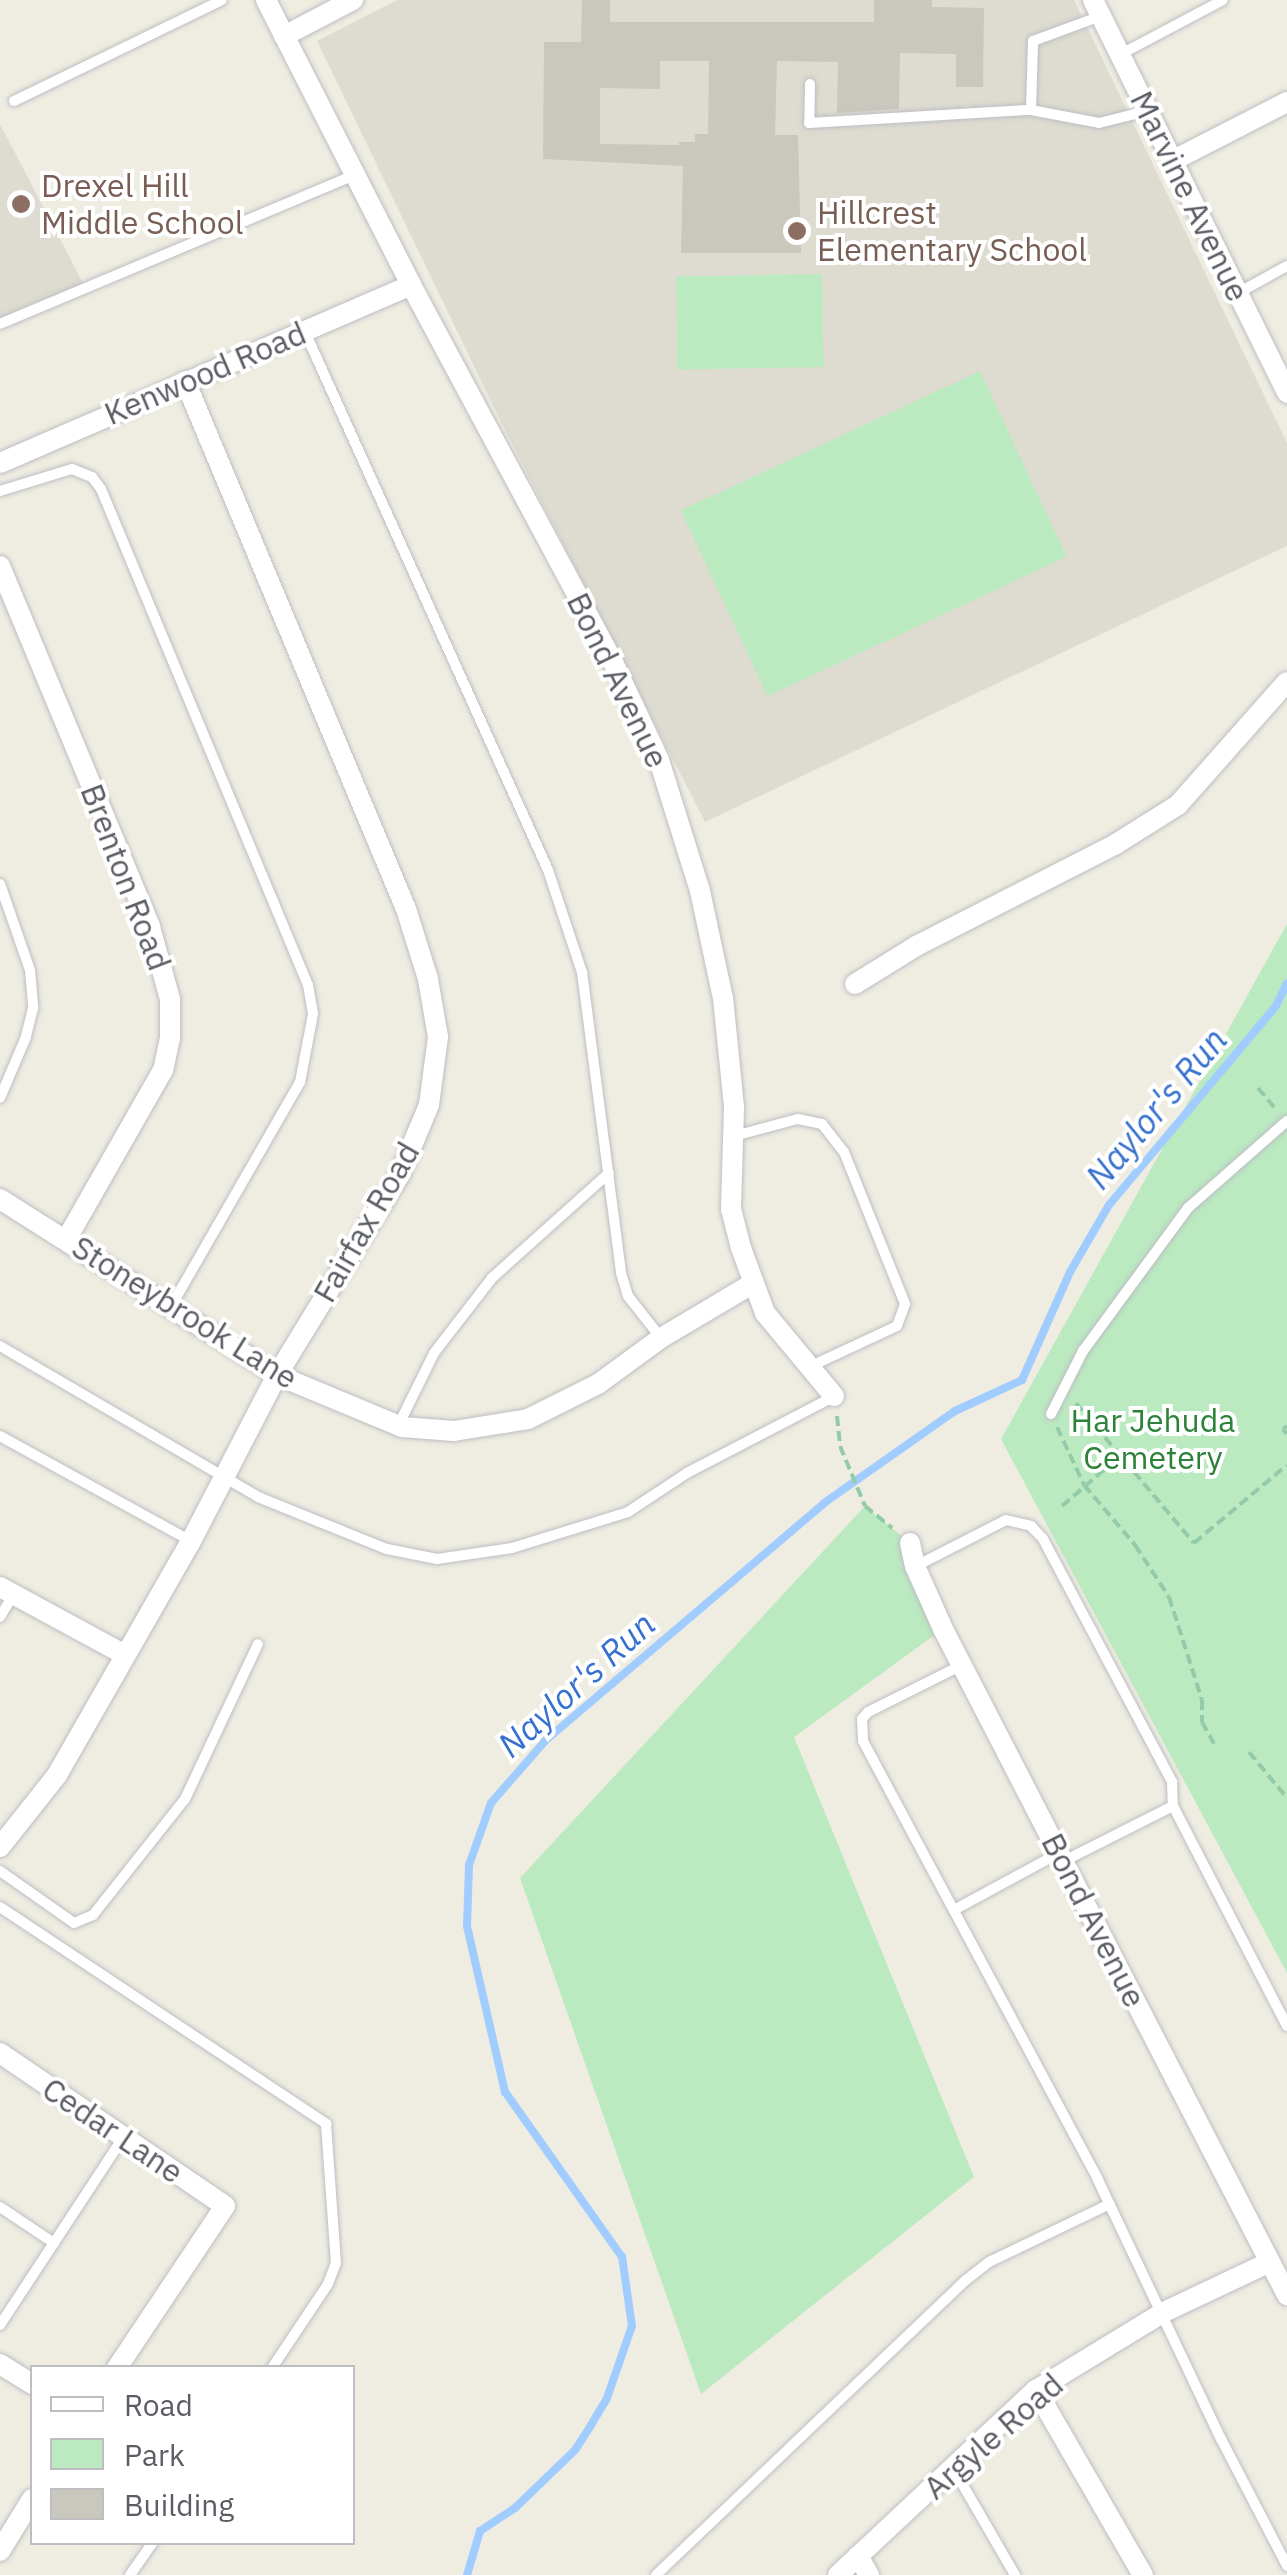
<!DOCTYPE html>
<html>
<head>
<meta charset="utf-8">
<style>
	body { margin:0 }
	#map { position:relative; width:1287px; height:2575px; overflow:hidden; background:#efede1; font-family:"IBM Plex Sans",sans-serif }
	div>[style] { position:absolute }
	.education>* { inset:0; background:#dedcd0 }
	.green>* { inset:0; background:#bbe9c0; transform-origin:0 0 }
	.stream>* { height:8px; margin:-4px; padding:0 4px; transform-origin:4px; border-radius:4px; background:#a1ccff }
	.building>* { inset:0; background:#cac7be }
	.path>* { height:4px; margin-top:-2px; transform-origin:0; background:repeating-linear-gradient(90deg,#93caa9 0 10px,transparent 0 15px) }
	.roads { filter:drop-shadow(0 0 2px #bcbec4) drop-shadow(0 0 2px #bcbec4) }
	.lane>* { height:10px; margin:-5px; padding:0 5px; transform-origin:5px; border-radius:5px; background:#fff }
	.street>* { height:20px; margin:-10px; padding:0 10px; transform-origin:10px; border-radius:10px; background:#fff }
	.dots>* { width:28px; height:28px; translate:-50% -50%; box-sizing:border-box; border:5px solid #fff; border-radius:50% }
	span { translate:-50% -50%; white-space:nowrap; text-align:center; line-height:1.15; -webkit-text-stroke:8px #fff; paint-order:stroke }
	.education-label { font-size:32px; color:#785e54 }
	.left { translate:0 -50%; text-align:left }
	.street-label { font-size:32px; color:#5a5d64 }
	.park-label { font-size:32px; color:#2b8238 }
	.water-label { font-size:35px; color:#3771cf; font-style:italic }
	.legend { position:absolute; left:30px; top:2365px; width:325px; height:180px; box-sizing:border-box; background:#fff; border:2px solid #bdbec1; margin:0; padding:12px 18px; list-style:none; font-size:30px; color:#5a5d64 }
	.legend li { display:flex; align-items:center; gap:20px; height:50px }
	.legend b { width:50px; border:2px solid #bdbec1 }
</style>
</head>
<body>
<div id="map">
	<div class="education">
		<div style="clip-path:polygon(397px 0,1074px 0,1287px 443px,1287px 546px,705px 822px,501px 422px,317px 41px)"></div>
		<div style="clip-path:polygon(0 124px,83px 283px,0 318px)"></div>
	</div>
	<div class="green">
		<div style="left:822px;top:274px;width:93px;height:146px;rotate:89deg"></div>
		<div style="left:980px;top:371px;width:205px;height:330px;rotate:65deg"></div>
		<div style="clip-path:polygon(1287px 924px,1287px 1973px,1001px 1439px)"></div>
		<div style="clip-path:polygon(865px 1506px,910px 1543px,943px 1629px,794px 1737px,974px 2177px,701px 2394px,520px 1878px)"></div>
	</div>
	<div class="stream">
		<div style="left:467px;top:2575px;width:46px;rotate:-73.5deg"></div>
		<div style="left:480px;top:2531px;width:42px;rotate:-33.3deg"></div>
		<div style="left:515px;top:2508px;width:83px;rotate:-44deg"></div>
		<div style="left:575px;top:2450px;width:30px;rotate:-57deg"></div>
		<div style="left:591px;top:2425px;width:31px;rotate:-59deg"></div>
		<div style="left:607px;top:2398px;width:76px;rotate:-70.9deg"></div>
		<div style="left:632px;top:2326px;width:70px;rotate:-98.2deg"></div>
		<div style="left:622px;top:2257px;width:202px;rotate:-125.3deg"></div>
		<div style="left:505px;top:2092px;width:170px;rotate:-102.9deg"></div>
		<div style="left:467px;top:1926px;width:61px;rotate:-88.1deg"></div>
		<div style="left:469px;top:1865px;width:66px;rotate:-70.5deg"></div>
		<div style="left:491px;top:1803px;width:84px;rotate:-48.9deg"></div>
		<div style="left:546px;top:1740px;width:365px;rotate:-40.4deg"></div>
		<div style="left:824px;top:1503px;width:160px;rotate:-35.1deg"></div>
		<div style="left:955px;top:1411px;width:74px;rotate:-24.8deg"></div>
		<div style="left:1022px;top:1380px;width:118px;rotate:-66deg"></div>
		<div style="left:1070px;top:1272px;width:78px;rotate:-59.8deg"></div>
		<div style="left:1109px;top:1205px;width:260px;rotate:-50deg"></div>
		<div style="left:1276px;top:1006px;width:25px;rotate:-64deg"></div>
	</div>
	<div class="building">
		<div style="clip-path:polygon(evenodd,582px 0,610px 0,610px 22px,874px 22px,874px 0,932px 0,932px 7px,984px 8px,983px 87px,956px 87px,956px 54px,900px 53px,899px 109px,837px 113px,838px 62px,777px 61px,775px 135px,798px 135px,801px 253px,681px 253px,683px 166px,543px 159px,544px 42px,581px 42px,582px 0,660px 61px,709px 61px,708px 134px,695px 134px,695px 142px,679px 142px,679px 145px,600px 144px,600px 88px,660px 89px,660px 61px)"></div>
	</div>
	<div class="path">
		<div style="left:1258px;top:1088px;width:25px;rotate:50deg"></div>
		<div style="left:1076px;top:1403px;width:183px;rotate:49.9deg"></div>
		<div style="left:1194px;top:1543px;width:121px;rotate:-40deg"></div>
		<div style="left:837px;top:1416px;width:30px;rotate:84deg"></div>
		<div style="left:840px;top:1446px;width:65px;rotate:67.4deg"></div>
		<div style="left:865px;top:1506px;width:35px;rotate:39deg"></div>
		<div style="left:1287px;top:1426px;width:5px;rotate:143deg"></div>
		<div style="left:1283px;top:1429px;width:6px;rotate:51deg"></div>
		<div style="left:1057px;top:1427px;width:64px;rotate:65deg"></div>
		<div style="left:1084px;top:1485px;width:79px;rotate:49.6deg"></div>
		<div style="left:1135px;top:1545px;width:62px;rotate:56.8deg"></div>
		<div style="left:1169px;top:1597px;width:108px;rotate:72.2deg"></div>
		<div style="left:1202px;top:1700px;width:22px;rotate:90deg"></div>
		<div style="left:1202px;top:1722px;width:25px;rotate:61deg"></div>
		<div style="left:1062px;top:1506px;width:77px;rotate:-40.8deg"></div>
		<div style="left:1249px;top:1752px;width:60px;rotate:50.4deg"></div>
	</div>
	<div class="roads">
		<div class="lane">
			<div style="left:1121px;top:54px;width:115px;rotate:-27.9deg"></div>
			<div style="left:810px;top:84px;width:39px;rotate:91deg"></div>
			<div style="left:809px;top:123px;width:222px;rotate:-3.4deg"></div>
			<div style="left:1031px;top:110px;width:69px;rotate:10.8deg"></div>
			<div style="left:1099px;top:123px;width:49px;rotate:-14deg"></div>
			<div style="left:14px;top:101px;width:231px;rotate:-25.9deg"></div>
			<div style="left:1031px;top:110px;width:69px;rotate:-88.3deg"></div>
			<div style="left:1033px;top:41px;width:72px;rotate:-20.2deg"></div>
			<div style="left:1238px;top:293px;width:56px;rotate:-28.9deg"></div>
			<div style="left:0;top:324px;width:385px;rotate:-22.8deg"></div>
			<div style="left:305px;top:332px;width:590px;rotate:65.69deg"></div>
			<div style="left:548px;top:870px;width:108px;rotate:71.6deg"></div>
			<div style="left:582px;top:972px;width:304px;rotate:82.6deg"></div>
			<div style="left:621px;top:1273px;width:24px;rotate:73deg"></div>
			<div style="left:628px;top:1296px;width:53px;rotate:51.8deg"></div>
			<div style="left:0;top:491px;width:75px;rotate:-17deg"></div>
			<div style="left:72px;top:469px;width:22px;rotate:22deg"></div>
			<div style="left:92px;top:477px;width:15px;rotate:53deg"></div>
			<div style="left:101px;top:489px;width:537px;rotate:67.35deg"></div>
			<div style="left:308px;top:985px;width:29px;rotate:80deg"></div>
			<div style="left:313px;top:1014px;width:69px;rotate:100.8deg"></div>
			<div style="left:300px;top:1082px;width:258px;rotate:119.9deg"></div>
			<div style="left:0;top:884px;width:91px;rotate:70.8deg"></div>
			<div style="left:30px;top:970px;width:38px;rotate:85deg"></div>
			<div style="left:33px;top:1008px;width:30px;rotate:104deg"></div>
			<div style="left:26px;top:1037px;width:66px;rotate:113.1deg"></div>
			<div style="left:734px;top:1136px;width:66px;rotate:-14.9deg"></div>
			<div style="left:798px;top:1119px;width:25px;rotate:12deg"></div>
			<div style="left:822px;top:1124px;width:36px;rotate:52deg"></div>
			<div style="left:844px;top:1152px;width:164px;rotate:68.1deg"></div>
			<div style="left:905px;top:1304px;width:23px;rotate:110deg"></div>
			<div style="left:897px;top:1326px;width:97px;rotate:155deg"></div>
			<div style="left:0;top:1346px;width:299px;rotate:30.3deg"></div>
			<div style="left:258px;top:1497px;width:139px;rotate:22deg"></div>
			<div style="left:387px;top:1549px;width:51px;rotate:11.3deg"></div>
			<div style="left:437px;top:1559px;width:76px;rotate:-8.3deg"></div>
			<div style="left:512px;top:1548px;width:121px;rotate:-17.2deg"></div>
			<div style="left:628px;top:1512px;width:71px;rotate:-33.5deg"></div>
			<div style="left:687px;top:1473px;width:165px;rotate:-27.5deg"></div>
			<div style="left:1051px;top:1414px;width:71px;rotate:-63.1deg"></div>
			<div style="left:1083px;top:1351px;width:177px;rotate:-53.7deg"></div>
			<div style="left:1188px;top:1208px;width:132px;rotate:-41.3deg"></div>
			<div style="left:398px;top:1426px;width:81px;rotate:-63.7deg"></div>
			<div style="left:434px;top:1353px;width:95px;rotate:-52.3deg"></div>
			<div style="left:492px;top:1278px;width:157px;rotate:-41.9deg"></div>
			<div style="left:0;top:1436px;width:218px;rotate:28.8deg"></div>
			<div style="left:916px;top:1566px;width:101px;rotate:-27.1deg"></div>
			<div style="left:1006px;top:1520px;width:26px;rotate:13deg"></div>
			<div style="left:1031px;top:1526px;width:18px;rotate:47deg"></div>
			<div style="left:1043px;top:1539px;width:275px;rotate:62deg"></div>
			<div style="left:1172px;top:1782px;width:24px;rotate:88deg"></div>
			<div style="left:0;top:1617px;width:26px;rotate:-59deg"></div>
			<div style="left:962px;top:1665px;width:105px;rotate:153.4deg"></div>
			<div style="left:868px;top:1712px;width:9px;rotate:131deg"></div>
			<div style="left:862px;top:1719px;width:22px;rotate:87deg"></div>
			<div style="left:863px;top:1741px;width:498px;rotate:61.8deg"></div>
			<div style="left:1098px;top:2180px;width:287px;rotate:64.6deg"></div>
			<div style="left:1221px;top:2439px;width:143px;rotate:62.5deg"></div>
			<div style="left:1064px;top:1861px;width:122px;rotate:-26.8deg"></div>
			<div style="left:1173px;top:1806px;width:248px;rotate:62.6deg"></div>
			<div style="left:0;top:1871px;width:90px;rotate:35.1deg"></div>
			<div style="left:74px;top:1923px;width:21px;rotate:-23deg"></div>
			<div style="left:93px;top:1915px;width:148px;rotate:-51.6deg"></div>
			<div style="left:185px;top:1799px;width:171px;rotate:-64.8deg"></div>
			<div style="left:0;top:1907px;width:392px;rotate:33.6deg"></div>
			<div style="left:326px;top:2124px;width:139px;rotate:85.9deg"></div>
			<div style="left:336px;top:2263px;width:22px;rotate:111deg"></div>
			<div style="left:328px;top:2284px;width:101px;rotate:123.7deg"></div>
			<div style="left:954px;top:1910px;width:119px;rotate:-28.5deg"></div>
			<div style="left:0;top:2207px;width:65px;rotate:33.7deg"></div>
			<div style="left:0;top:2325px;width:224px;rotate:-56.7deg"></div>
			<div style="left:953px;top:2468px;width:124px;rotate:59.9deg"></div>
			<div style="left:130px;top:2575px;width:40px;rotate:-55.1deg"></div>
			<div style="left:656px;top:2575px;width:428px;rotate:-43.6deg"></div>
			<div style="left:966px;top:2280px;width:29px;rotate:-38deg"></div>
			<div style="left:989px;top:2262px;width:134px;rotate:-25.6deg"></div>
		</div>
		<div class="street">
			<div style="left:266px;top:0;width:320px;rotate:63deg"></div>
			<div style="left:411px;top:285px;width:425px;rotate:61.8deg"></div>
			<div style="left:612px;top:660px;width:110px;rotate:64.8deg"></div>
			<div style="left:659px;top:760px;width:137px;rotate:72.6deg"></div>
			<div style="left:700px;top:891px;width:109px;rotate:77.9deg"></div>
			<div style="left:723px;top:998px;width:110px;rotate:84.2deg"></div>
			<div style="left:734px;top:1107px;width:102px;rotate:91.7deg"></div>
			<div style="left:731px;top:1209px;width:40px;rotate:75.6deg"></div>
			<div style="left:741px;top:1248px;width:69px;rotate:69.7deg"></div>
			<div style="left:765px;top:1313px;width:108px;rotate:50.3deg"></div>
			<div style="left:1093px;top:0;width:438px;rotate:63.7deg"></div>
			<div style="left:284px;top:36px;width:78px;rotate:-27.6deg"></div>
			<div style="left:1172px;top:161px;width:129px;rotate:-27.2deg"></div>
			<div style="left:0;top:463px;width:448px;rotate:-23.4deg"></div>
			<div style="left:0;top:566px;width:391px;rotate:67.4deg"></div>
			<div style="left:150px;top:927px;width:75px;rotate:74.5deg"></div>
			<div style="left:170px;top:999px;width:39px;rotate:90deg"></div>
			<div style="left:170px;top:1038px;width:33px;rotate:102deg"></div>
			<div style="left:163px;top:1070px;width:193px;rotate:119.7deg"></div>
			<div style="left:855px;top:984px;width:74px;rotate:-31.8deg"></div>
			<div style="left:918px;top:945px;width:222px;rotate:-27deg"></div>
			<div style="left:1116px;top:844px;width:73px;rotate:-32.2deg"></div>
			<div style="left:1178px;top:805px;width:164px;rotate:-48.5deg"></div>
			<div style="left:0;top:1199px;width:328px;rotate:32.4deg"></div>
			<div style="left:277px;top:1375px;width:135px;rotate:22.6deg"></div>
			<div style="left:402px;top:1427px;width:52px;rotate:4.4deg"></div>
			<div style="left:454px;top:1431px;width:75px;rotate:-9.2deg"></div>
			<div style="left:528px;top:1419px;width:78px;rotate:-26.6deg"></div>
			<div style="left:598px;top:1384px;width:78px;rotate:-36.1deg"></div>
			<div style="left:661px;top:1338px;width:106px;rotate:-30.7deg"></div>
			<div style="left:910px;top:1543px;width:24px;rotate:78deg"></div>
			<div style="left:915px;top:1566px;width:69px;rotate:66deg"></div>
			<div style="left:943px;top:1629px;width:750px;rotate:62.68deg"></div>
			<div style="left:0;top:1587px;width:142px;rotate:28.5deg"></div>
			<div style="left:0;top:1847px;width:92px;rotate:-51.6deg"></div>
			<div style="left:57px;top:1775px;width:270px;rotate:-60.2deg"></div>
			<div style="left:191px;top:1541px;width:187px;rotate:-62.6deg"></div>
			<div style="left:277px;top:1375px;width:236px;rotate:-58.5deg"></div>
			<div style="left:400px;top:1174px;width:75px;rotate:-67.2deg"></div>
			<div style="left:429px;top:1105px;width:69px;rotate:-82.5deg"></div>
			<div style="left:438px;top:1037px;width:59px;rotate:-99.8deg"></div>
			<div style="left:428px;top:979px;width:73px;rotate:-107.4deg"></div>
			<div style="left:406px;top:909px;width:572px;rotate:-112.71deg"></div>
			<div style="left:0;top:2053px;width:272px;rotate:34.2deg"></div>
			<div style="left:225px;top:2206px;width:195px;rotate:123.7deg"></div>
			<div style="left:0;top:2364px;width:38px;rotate:32deg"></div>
			<div style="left:1036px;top:2390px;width:214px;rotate:60deg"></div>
			<div style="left:0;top:2551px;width:61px;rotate:-58.4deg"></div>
			<div style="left:858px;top:2556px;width:22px;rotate:60deg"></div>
			<div style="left:838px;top:2575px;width:271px;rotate:-43.1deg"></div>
			<div style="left:1036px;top:2390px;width:148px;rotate:-31.4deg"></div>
			<div style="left:1162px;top:2313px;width:119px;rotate:-25.3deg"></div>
		</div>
	</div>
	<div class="dots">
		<div style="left:21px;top:204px;background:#8d6e63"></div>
		<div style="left:797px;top:231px;background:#8d6e63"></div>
	</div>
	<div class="education-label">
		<span class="left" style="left:41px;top:204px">Drexel Hill<br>Middle School</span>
		<span class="left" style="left:817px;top:231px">Hillcrest<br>Elementary School</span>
	</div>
	<div class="street-label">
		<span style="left:1190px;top:196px;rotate:64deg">Marvine Avenue</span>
		<span style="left:205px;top:373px;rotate:-23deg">Kenwood Road</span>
		<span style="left:618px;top:680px;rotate:64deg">Bond Avenue</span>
		<span style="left:126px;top:877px;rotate:69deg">Brenton Road</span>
		<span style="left:366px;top:1222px;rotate:-60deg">Fairfax Road</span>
		<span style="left:185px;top:1312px;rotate:32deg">Stoneybrook Lane</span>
		<span style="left:1094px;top:1920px;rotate:63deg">Bond Avenue</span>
		<span style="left:113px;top:2130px;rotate:34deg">Cedar Lane</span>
		<span style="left:993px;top:2436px;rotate:-41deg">Argyle Road</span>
	</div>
	<div class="park-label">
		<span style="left:1153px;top:1439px">Har Jehuda<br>Cemetery</span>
	</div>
	<div class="water-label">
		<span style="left:1156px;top:1108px;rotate:-50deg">Naylor's Run</span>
		<span style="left:576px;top:1684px;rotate:-42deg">Naylor's Run</span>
	</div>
	<ul class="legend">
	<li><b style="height:12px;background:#fff"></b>Road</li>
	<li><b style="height:28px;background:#bbe9c0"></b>Park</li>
	<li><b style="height:28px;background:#cac7be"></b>Building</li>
	</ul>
</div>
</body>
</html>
